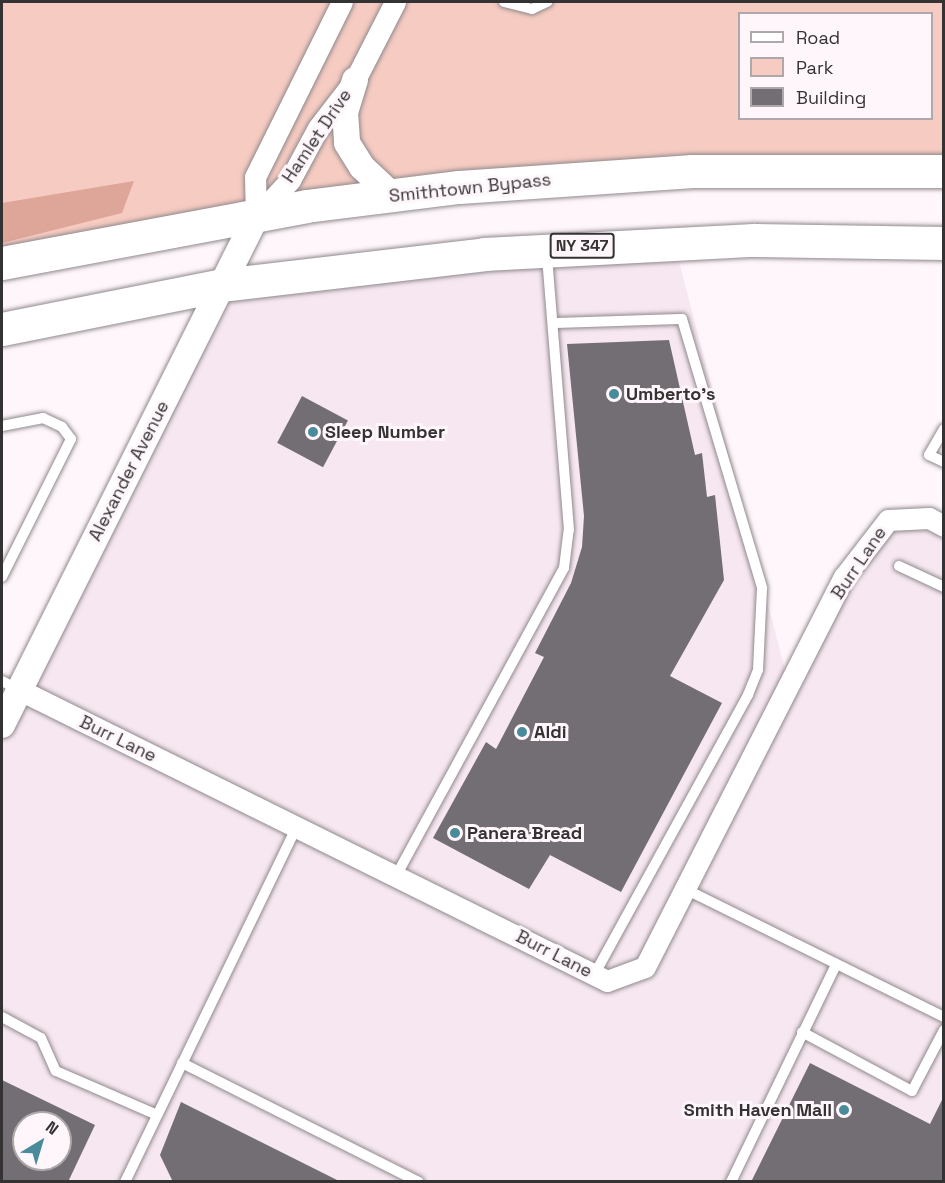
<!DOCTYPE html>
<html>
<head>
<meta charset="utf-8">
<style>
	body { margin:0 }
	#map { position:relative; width:945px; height:1183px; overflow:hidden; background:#fef6fb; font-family:"Space Grotesk",sans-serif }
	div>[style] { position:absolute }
	.built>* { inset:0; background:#f6e7f0 }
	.green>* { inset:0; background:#f6cbc1 }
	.forest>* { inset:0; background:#dea599 }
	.building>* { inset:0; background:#726e74; transform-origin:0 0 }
	.roads { filter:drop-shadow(0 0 2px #90898d) drop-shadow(0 0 2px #90898d) }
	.service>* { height:10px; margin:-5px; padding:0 5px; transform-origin:5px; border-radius:5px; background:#fff }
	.minor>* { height:21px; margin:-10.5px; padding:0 10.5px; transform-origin:10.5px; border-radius:10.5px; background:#fff }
	.tertiary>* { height:26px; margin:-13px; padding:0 13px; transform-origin:13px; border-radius:13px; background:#fff }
	.trunk>* { height:33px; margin:-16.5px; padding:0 16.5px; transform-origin:16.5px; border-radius:16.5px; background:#fff }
	.dots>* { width:16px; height:16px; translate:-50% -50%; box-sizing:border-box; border:3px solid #fef6fb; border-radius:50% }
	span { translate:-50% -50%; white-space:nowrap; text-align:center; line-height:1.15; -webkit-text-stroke:6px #fef6fb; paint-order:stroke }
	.shield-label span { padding:2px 4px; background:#fef6fb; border:2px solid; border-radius:4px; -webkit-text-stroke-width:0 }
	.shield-label { font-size:16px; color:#353233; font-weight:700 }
	.street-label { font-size:18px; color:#353233 }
	.poi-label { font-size:18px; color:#353233; font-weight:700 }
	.left { translate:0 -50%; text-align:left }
	.right { translate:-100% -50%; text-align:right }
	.frame { position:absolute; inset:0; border:3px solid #353233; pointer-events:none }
	.legend { position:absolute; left:738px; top:12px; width:195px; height:108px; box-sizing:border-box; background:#fef6fb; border:2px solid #aea8ab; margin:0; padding:8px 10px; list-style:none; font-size:18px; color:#353233 }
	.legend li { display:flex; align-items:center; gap:12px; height:30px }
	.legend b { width:30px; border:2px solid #aea8ab }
	.north { position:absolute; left:12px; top:1111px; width:60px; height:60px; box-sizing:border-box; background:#fef6fb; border:2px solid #aea8ab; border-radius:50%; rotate:38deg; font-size:16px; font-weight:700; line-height:24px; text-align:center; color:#353233 }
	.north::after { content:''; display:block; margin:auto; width:21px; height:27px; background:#488b9b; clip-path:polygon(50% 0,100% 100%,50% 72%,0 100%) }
</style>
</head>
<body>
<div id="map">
	<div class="built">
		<div style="clip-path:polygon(evenodd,674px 242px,789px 685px,888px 520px,943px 526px,943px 1181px,2px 1181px,2px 725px,32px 696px,222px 285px,674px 242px,24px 1123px,60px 1123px,60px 1159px,24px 1159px,24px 1123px)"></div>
	</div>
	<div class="green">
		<div style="clip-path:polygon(evenodd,2px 2px,943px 2px,943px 178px,547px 174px,2px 260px,2px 2px,740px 14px,932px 14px,932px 118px,740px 118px,740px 14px)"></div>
	</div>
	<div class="forest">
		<div style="clip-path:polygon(134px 181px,122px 213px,2px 243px,2px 203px)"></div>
	</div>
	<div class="building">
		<div style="clip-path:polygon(669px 340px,695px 455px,702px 453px,707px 497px,715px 495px,724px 580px,670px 676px,722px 703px,621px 892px,550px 855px,529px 889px,433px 838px,486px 742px,496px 749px,544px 657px,535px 653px,571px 583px,582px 547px,584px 516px,567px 344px)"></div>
		<div style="left:302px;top:396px;width:52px;height:53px;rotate:28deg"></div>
		<div style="clip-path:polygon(810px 1063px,930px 1124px,944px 1096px,944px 1182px,751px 1182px)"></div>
		<div style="clip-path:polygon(evenodd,2px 1080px,95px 1125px,68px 1182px,2px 1182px,2px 1080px,24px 1123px,60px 1123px,60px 1159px,24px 1159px,24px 1123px)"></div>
		<div style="clip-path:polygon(181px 1102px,341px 1182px,173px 1182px,160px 1155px)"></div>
	</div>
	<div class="roads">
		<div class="service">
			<div style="left:504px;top:2px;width:29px;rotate:14deg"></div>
			<div style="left:532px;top:9px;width:17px;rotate:-25deg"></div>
			<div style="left:553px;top:323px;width:129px;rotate:-1.8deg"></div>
			<div style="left:682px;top:319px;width:281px;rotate:73.4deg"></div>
			<div style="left:762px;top:588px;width:82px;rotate:92.8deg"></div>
			<div style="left:758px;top:670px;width:27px;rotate:112deg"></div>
			<div style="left:748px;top:695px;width:320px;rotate:118.8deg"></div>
			<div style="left:2px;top:426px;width:42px;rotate:-11deg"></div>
			<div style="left:43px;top:418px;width:21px;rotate:25deg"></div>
			<div style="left:62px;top:427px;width:15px;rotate:53deg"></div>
			<div style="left:71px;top:439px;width:154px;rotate:116.6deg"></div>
			<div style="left:944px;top:429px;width:30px;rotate:120deg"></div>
			<div style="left:929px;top:455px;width:17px;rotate:25deg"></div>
			<div style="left:899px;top:566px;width:50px;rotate:25deg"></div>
			<div style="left:2px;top:681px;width:19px;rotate:28deg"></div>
			<div style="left:396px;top:876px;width:351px;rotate:-61.4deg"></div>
			<div style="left:564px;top:568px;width:38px;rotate:-83deg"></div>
			<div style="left:569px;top:530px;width:277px;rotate:-94.6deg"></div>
			<div style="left:685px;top:889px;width:289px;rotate:26.3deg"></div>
			<div style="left:2px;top:1017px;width:44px;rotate:28.3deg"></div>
			<div style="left:41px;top:1038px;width:36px;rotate:66deg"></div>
			<div style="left:56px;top:1071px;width:110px;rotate:23.5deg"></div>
			<div style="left:802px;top:1032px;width:125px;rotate:28.2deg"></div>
			<div style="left:912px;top:1091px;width:69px;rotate:-62.3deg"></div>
			<div style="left:182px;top:1063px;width:265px;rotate:26.7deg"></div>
			<div style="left:125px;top:1182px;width:393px;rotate:-64.2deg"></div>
			<div style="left:731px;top:1182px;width:241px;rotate:-64.2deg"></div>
		</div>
		<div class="minor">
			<div style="left:257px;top:216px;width:49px;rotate:-47.5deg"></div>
			<div style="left:290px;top:180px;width:59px;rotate:-61.7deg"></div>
			<div style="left:318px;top:128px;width:61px;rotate:-52.4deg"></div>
			<div style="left:355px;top:80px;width:88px;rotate:-62.9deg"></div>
			<div style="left:256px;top:217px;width:40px;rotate:-91.4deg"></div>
			<div style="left:255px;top:177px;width:195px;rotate:-63.6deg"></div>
			<div style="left:20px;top:690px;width:655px;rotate:26.37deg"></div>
			<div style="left:607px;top:981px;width:40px;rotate:-20.2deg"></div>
			<div style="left:645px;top:967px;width:438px;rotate:-63deg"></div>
			<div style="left:844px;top:577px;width:72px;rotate:-52.3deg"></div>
			<div style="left:888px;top:520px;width:41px;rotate:-2.8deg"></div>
			<div style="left:929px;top:518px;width:17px;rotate:28deg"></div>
		</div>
		<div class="tertiary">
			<div style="left:355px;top:80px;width:34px;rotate:107deg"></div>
			<div style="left:345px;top:112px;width:31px;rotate:86deg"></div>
			<div style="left:347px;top:143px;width:28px;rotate:58deg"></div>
			<div style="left:362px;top:167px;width:42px;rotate:43.1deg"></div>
			<div style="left:2px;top:725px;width:568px;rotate:-63.43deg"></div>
		</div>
		<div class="trunk">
			<div style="left:2px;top:263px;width:309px;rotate:-10.6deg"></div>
			<div style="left:306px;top:206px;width:154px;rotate:-7.1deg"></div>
			<div style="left:459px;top:187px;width:234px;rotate:-3.9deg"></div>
			<div style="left:692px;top:171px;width:252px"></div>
			<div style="left:2px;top:329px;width:224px;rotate:-11.3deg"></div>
			<div style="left:222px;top:285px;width:264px;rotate:-6.7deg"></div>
			<div style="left:484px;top:254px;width:270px;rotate:-3deg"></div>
			<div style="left:754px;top:240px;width:190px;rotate:0.9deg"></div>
		</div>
	</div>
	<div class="dots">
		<div style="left:614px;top:394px;background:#488b9b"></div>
		<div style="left:313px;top:432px;background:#488b9b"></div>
		<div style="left:522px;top:732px;background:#488b9b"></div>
		<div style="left:455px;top:833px;background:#488b9b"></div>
		<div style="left:844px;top:1110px;background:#488b9b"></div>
	</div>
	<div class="shield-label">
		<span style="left:582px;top:246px">NY 347</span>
	</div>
	<div class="street-label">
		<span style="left:317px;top:136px;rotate:-56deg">Hamlet Drive</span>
		<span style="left:470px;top:188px;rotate:-6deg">Smithtown Bypass</span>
		<span style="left:129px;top:471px;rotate:-63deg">Alexander Avenue</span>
		<span style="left:859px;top:563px;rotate:-56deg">Burr Lane</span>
		<span style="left:118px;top:739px;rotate:26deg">Burr Lane</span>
		<span style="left:554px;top:954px;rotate:27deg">Burr Lane</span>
	</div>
	<div class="poi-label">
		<span class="left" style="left:626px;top:394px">Umberto's</span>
		<span class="left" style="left:325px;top:432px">Sleep Number</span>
		<span class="left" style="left:534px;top:732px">Aldi</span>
		<span class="left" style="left:467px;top:833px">Panera Bread</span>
		<span class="right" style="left:832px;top:1110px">Smith Haven Mall</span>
	</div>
	<div class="frame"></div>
	<ul class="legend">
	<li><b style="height:8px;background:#fff"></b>Road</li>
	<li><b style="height:16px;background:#f6cbc1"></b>Park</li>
	<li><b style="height:16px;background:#726e74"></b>Building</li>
	</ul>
	<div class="north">N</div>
</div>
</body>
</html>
